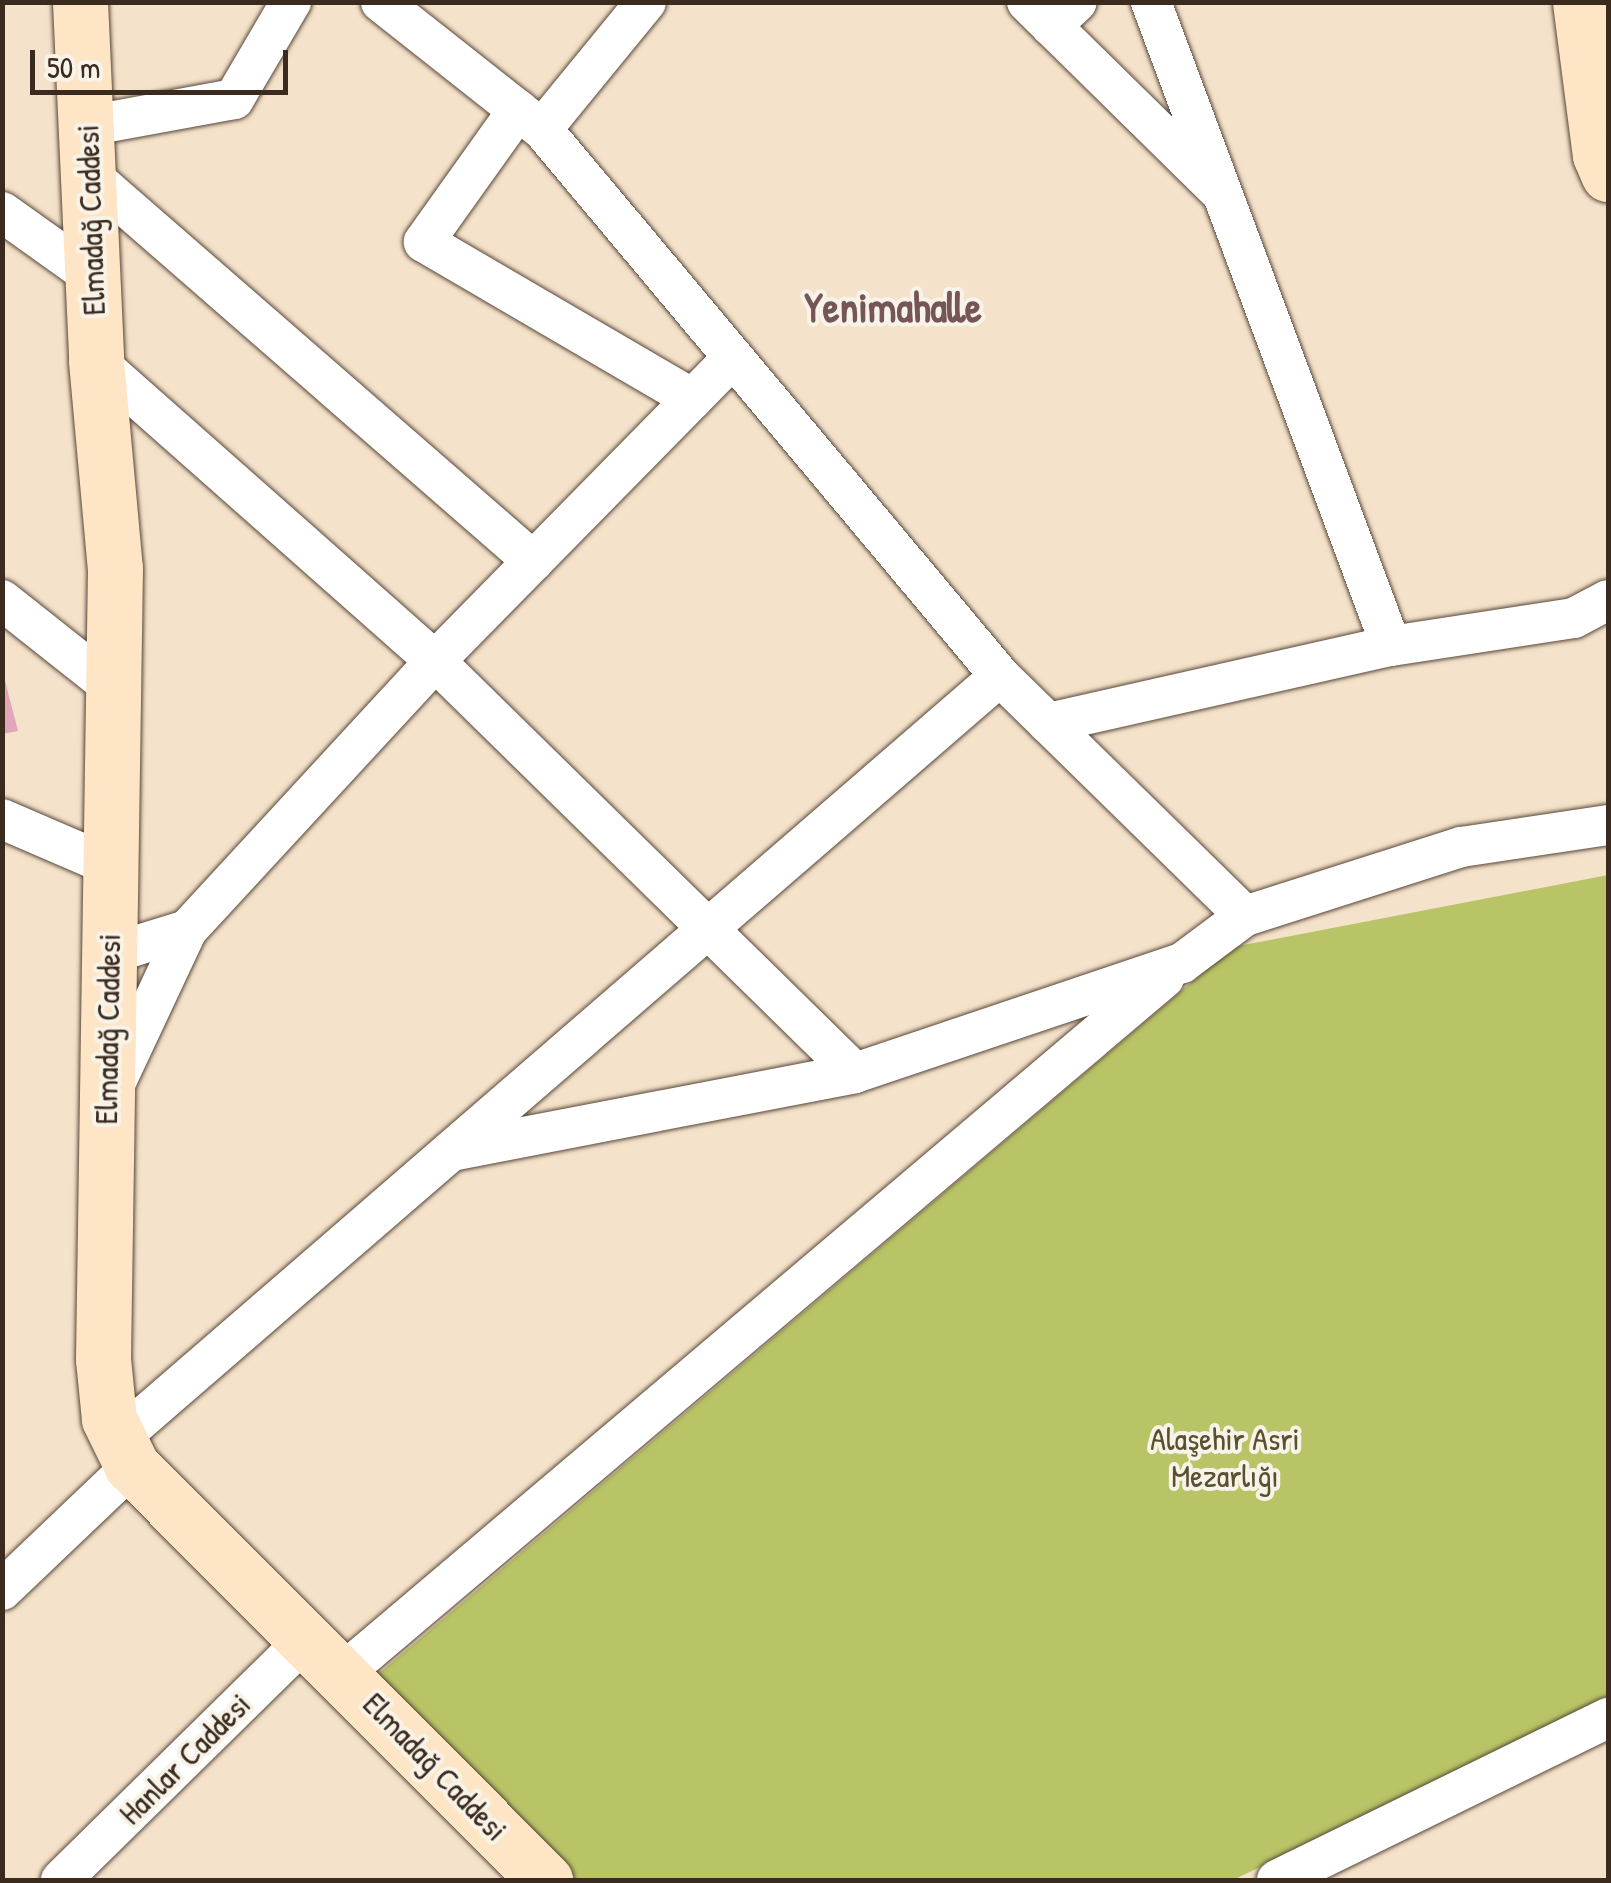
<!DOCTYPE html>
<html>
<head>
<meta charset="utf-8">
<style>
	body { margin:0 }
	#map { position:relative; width:1611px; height:1883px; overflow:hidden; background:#f5e2ca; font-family:"Patrick Hand",sans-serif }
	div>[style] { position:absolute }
	.green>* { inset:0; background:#b8c466 }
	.building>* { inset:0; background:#e1a6ba }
	.roads { filter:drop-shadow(0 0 2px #574638) drop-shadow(0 0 2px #574638) }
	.street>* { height:40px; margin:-20px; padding:0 20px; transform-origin:20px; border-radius:20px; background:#fff }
	.secondary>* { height:55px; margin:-27.5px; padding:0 27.5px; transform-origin:27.5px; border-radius:27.5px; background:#fee5c5 }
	span { translate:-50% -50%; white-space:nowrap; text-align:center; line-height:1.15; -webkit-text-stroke:8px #f7f3e8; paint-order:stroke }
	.street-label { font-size:32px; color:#3b2a1e }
	.park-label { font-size:32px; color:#5a5030 }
	.district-label { font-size:42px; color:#755555; font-weight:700 }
	.frame { position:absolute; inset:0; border:5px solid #3b2a1e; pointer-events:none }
	.scale { position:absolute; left:30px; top:50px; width:258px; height:45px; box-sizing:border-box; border:5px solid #3b2a1e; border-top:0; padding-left:12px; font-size:30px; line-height:35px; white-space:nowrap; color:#3b2a1e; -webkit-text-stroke:8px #f7f3e8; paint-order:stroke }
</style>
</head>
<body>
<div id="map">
	<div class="green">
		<div style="clip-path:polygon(1608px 875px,1606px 1700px,1233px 1880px,564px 1880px,370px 1681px,1233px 947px)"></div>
	</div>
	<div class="building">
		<div style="clip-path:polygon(2px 669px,18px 731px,2px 734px)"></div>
	</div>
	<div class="roads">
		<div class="street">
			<div style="left:381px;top:2px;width:205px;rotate:38.3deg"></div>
			<div style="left:542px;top:129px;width:713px;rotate:50.06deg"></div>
			<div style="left:1000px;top:676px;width:343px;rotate:44.4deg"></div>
			<div style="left:1027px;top:2px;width:267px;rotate:44.5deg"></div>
			<div style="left:1151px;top:2px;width:687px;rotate:69.56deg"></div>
			<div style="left:1051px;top:26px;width:35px;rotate:-43deg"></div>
			<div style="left:518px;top:110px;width:162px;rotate:125.5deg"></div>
			<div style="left:424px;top:242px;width:311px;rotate:30.3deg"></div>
			<div style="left:87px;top:126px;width:149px;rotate:-10.4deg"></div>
			<div style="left:234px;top:99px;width:113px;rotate:-59.6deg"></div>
			<div style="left:542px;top:129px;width:164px;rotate:-50.7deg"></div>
			<div style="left:90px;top:175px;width:588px;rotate:41.07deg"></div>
			<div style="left:2px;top:212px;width:112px;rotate:35.5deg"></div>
			<div style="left:96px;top:361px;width:453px;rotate:41.5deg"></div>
			<div style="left:435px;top:661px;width:588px;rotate:44.45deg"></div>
			<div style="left:2px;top:600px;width:142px;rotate:38.4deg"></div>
			<div style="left:1048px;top:723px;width:352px;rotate:-12.7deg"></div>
			<div style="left:1391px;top:646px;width:185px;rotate:-8.7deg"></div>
			<div style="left:1574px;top:618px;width:38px;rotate:-28deg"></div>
			<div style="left:2px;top:819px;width:116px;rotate:23.3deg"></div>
			<div style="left:109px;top:954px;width:82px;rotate:-17.1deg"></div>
			<div style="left:113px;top:1088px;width:174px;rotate:-64.9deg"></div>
			<div style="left:187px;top:930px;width:366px;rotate:-47.3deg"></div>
			<div style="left:435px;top:661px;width:425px;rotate:-45.5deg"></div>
			<div style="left:451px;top:1151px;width:411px;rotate:-10.9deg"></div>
			<div style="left:855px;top:1073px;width:345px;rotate:-18.6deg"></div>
			<div style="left:1182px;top:963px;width:79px;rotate:-36.7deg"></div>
			<div style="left:1245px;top:916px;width:227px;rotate:-17.7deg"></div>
			<div style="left:1461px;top:847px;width:149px;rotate:-8.5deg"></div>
			<div style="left:118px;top:1439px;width:1166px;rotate:-40.86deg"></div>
			<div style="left:2px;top:1590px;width:180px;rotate:-43.6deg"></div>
			<div style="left:343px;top:1673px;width:1076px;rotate:-40.25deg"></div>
			<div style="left:61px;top:1880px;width:346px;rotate:-44.5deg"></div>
			<div style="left:1277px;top:1880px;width:369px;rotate:-26.1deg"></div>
		</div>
		<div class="secondary">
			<div style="left:80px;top:2px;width:359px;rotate:87.4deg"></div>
			<div style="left:96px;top:361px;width:208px;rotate:84.8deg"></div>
			<div style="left:115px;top:568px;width:791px;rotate:90.87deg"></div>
			<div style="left:103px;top:1359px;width:60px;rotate:84.3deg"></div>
			<div style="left:109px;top:1419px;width:52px;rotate:63.9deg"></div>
			<div style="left:132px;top:1466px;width:585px;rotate:45.07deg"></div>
			<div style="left:1580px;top:2px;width:154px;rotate:82.6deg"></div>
			<div style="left:1600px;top:155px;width:21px;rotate:67deg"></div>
		</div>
	</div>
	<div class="street-label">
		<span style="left:91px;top:220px;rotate:-92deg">Elmadağ Caddesi</span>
		<span style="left:108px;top:1029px;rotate:-89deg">Elmadağ Caddesi</span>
		<span style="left:185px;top:1759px;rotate:-45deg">Hanlar Caddesi</span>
		<span style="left:435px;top:1767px;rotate:46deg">Elmadağ Caddesi</span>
	</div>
	<div class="park-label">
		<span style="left:1225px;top:1458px">Alaşehir Asri<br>Mezarlığı</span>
	</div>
	<div class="district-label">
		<span style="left:893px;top:307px">Yenimahalle</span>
	</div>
	<div class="frame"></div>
	<div class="scale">50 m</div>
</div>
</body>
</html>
